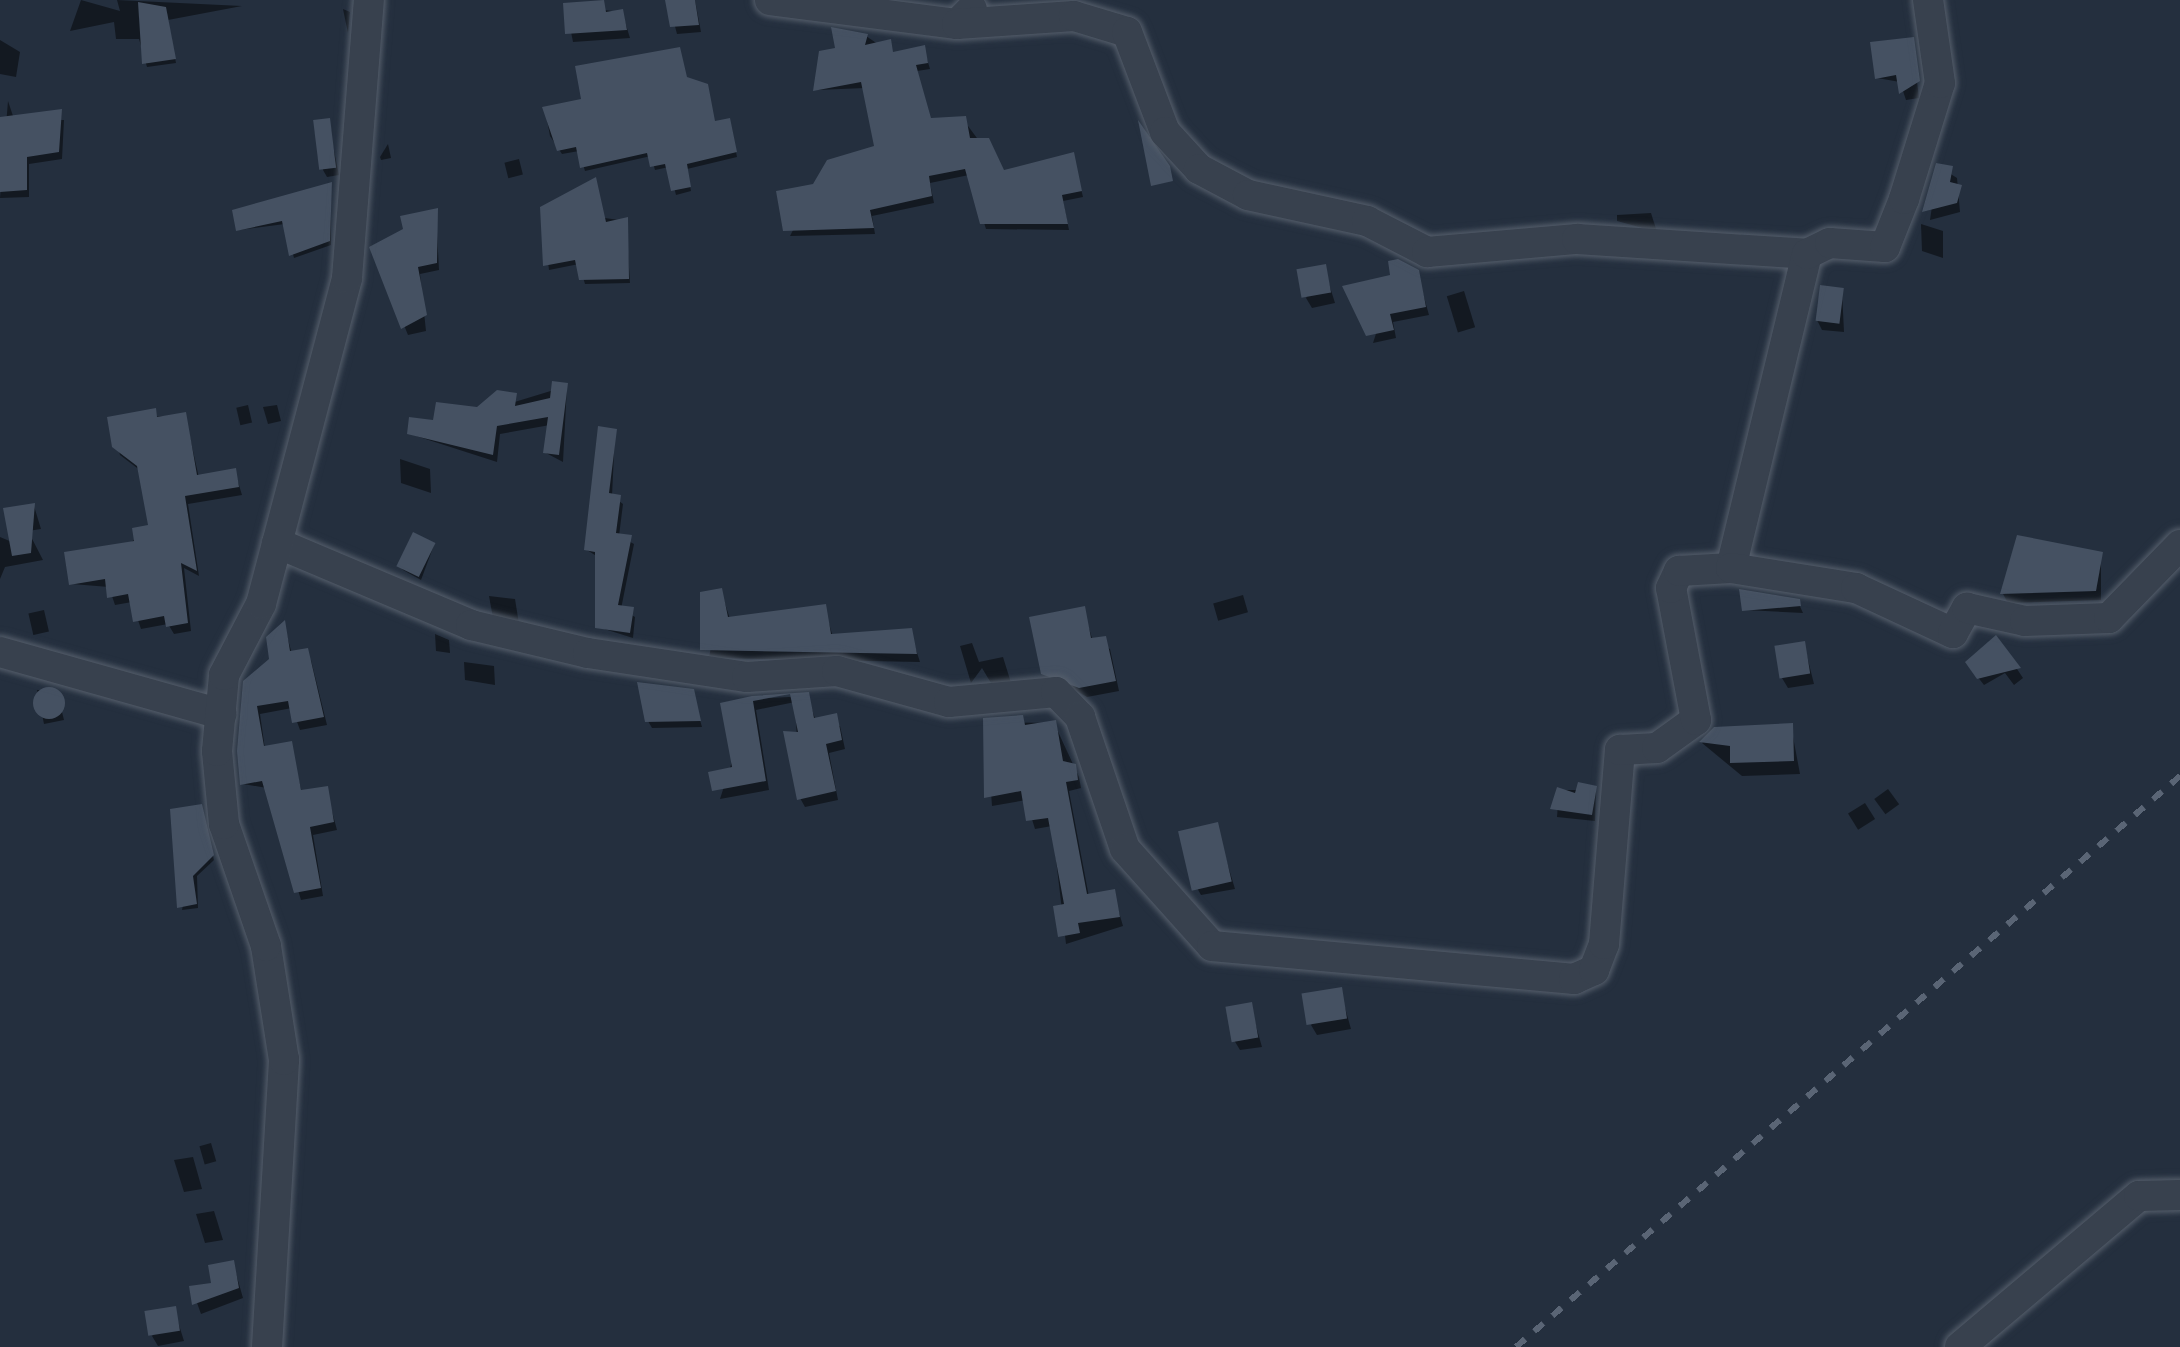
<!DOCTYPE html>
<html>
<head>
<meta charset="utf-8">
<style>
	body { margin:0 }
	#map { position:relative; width:2180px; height:1347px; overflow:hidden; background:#242f3e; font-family:Poppins,sans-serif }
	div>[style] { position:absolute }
	.shadow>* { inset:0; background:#0007; transform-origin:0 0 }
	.building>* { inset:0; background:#455162; transform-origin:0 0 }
	.round { border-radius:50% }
	.roads { filter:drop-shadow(0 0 3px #565f6c) drop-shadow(0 0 3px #565f6c) }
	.minor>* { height:30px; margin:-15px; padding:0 15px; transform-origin:15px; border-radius:15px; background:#38414e }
	.rail>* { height:6px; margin-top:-3px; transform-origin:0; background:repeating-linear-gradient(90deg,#5a6575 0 12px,transparent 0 24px) }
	span { translate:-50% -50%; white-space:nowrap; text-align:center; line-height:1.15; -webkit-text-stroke:10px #1d2633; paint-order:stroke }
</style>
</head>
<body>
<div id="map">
	<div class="shadow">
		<div style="clip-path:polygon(81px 0,120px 11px,117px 0,242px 6px,168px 20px,176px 63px,147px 67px,139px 39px,116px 39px,114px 22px,70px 31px)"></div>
		<div style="clip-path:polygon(668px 0,695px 0,701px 32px,677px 34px)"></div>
		<div style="clip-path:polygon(566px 6px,622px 12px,630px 38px,573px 42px)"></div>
		<div style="clip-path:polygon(343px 9px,350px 12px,348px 33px)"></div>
		<div style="clip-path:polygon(866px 36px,894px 55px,924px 49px,930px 69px,917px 71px,931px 121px,968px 126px,1003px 173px,1073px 156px,1083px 197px,1063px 201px,1069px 230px,986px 229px,969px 175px,930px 183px,934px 203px,872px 216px,875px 234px,790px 236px,815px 187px,877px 148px,865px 88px,817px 90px)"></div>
		<div style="clip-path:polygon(0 40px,20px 52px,16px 77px,0 74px)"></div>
		<div style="clip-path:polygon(1912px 40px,1919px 98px,1906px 100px,1900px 82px,1877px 78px)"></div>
		<div style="clip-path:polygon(687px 80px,715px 124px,731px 126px,737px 157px,687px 169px,691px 191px,676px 195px,669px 167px,655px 170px,651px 156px,585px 171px,579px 151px,562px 154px,550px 136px,545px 109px)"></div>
		<div style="clip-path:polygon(8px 101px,14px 119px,64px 120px,62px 159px,29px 164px,29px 197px,0 198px)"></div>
		<div style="clip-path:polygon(328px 122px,339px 175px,327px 177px,323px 170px)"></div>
		<div style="clip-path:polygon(388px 144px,391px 158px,381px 160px,380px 157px)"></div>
		<div style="left:519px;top:159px;width:16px;height:15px;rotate:76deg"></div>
		<div style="clip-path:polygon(1938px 166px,1957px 178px,1960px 212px,1930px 220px)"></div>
		<div style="clip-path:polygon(331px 185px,331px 245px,294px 258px,285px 224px,239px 230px)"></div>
		<div style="clip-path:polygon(542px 209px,626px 221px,630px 283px,585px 284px,579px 264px,549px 270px)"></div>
		<div style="clip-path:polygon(436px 212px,439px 270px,420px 274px,426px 331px,408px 335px,373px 249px)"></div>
		<div style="clip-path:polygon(1651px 213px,1657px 232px,1617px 221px,1617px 215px)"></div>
		<div style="clip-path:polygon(1921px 224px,1943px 231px,1943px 258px,1922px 251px)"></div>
		<div style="clip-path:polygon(1324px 268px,1335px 303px,1312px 308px,1306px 298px)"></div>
		<div style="clip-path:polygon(1417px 272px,1429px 315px,1393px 322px,1396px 338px,1373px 343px,1394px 278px)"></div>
		<div style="left:1464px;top:291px;width:38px;height:18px;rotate:73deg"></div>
		<div style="clip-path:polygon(1842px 291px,1844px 332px,1822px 330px,1817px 320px)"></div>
		<div style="clip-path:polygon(567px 386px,563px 462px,546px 453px,550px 425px,500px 434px,497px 462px,410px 434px)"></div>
		<div style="left:248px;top:405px;width:18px;height:12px;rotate:77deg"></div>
		<div style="clip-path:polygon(277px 405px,281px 421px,268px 424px,263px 407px)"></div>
		<div style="clip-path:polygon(185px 415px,199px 478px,235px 472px,242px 495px,188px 504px,199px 576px,184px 568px,191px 631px,174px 634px,168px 624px,141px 629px,132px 602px,115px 605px,109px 587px,72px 584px,151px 528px,141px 471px,120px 455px,110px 419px)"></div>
		<div style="clip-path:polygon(615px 432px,612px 496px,623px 504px,619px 536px,634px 544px,621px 609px,635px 617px,633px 638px,598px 627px,598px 557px,587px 550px)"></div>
		<div style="clip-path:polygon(400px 459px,430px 469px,431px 493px,401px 483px)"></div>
		<div style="clip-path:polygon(34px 506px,41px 529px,28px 531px,43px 560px,5px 567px,0 579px,0 537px,12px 542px)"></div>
		<div style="clip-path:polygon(434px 545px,421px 580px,403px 570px,400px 566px)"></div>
		<div style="clip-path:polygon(2101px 555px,2101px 600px,2008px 603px,2003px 594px)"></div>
		<div style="clip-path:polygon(721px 591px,730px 619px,824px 607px,833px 637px,910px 631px,920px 662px,709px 658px)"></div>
		<div style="left:1243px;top:595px;width:18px;height:31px;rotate:74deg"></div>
		<div style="clip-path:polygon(489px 596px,515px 599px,519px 624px,493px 618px)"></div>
		<div style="clip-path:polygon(1798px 602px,1803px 613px,1745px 610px)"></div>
		<div style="left:44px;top:610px;width:22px;height:16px;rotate:77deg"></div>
		<div style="clip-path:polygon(1083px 610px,1093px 641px,1110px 649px,1119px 691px,1087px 697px,1044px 673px)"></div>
		<div style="clip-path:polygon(284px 625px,292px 654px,311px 660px,327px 725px,300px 730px,292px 708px,260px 714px,265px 749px,290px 745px,302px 793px,326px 789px,337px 830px,313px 835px,323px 896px,301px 900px,267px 788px,243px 784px,246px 682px,272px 660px)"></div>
		<div style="clip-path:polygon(435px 634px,449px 640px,450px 653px,436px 651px)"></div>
		<div style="clip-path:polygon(1997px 639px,2023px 678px,2014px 685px,2005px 673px,1984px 685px,1973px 671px)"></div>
		<div style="clip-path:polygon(972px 643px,979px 662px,1003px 657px,1012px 686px,994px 688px,982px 668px,971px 683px,960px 646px)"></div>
		<div style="clip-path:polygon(1804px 644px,1814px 684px,1788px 688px,1782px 678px)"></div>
		<div style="clip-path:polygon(464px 662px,494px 666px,495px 685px,465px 680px)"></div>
		<div style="clip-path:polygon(37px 690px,57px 692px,64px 720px,44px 724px)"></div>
		<div style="clip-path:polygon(692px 692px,702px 727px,652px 728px,648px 721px)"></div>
		<div style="clip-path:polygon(807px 696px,816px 721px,840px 726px,845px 749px,829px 753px,838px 800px,805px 807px,800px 798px,795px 702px,756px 710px,769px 790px,720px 799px,752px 699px)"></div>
		<div style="clip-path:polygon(986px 722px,1054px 723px,1079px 777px,1081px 788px,1069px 791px,1089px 897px,1113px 892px,1123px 926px,1066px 944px,1052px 826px,1035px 829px,1026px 800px,992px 806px)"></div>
		<div style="clip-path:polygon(1791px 726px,1800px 774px,1742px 776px,1702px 743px,1715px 730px)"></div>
		<div style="left:1888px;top:789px;width:19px;height:17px;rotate:54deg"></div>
		<div style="clip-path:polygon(1559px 790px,1596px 790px,1595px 821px,1557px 817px)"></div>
		<div style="left:1865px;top:803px;width:19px;height:20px;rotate:58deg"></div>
		<div style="clip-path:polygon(203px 811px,214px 860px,197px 876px,198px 908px,182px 910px)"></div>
		<div style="clip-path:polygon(1216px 826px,1235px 889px,1201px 895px,1196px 886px)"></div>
		<div style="clip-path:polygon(1340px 990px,1351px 1029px,1317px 1035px,1311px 1025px)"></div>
		<div style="clip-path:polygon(1250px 1005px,1262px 1047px,1240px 1050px,1234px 1040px)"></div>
		<div style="left:211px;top:1143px;width:19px;height:12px;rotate:74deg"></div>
		<div style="clip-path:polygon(193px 1157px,202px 1189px,184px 1192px,174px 1160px)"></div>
		<div style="clip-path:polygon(214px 1211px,223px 1240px,205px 1243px,196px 1214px)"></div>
		<div style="clip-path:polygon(233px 1263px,243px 1298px,201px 1314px,192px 1289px,215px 1285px)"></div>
		<div style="clip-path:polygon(174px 1309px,184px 1341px,158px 1346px,152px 1336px)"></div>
	</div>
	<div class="building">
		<div style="clip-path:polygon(604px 0,606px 12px,623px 9px,627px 30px,565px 34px,563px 3px)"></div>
		<div style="clip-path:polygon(665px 0,695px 0,699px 25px,670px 27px)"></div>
		<div style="clip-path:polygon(138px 2px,166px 7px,176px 59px,142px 64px)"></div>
		<div style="clip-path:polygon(831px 27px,868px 34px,865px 45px,891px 39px,893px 52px,925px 45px,928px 63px,916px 65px,931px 118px,966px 116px,970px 138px,989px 138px,1004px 170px,1074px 152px,1082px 191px,1062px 195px,1068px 224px,980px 224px,965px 169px,929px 176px,932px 196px,870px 210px,874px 228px,783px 231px,776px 191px,813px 184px,827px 160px,874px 146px,861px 82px,813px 91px,819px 51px,835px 48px)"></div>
		<div style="clip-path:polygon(1914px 37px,1920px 81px,1899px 94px,1896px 75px,1875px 79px,1870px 42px)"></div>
		<div style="clip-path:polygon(680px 47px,687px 77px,708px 84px,715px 121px,730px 118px,737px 152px,687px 164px,691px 187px,671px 191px,665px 164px,650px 167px,647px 153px,580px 168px,576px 147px,557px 151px,542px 107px,581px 99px,575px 66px)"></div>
		<div style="clip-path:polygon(62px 109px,59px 152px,27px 157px,27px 190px,0 192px,0 117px)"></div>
		<div style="left:330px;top:118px;width:50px;height:17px;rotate:83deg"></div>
		<div style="clip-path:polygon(1138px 120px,1170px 166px,1173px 181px,1151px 186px)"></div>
		<div style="clip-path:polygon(1936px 163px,1953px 166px,1950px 182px,1962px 185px,1957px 203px,1922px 212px)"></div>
		<div style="clip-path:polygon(596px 177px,606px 222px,628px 217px,629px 279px,579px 280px,575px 260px,543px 266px,540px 207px)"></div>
		<div style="clip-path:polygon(332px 182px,330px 241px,289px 256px,282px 221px,236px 231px,232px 210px)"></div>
		<div style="clip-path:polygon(438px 208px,437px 263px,418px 267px,427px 315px,401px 329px,369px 247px,403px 229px,400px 216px)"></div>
		<div style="clip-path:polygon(1398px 259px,1419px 270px,1426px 307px,1390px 314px,1394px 330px,1366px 336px,1342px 286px,1390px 275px,1388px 261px)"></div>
		<div style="left:1326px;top:264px;width:29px;height:30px;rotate:80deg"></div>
		<div style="left:1820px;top:285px;width:24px;height:36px;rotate:7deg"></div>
		<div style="clip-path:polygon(552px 381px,568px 383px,559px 455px,543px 453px,548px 417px,497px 426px,493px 455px,407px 434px,409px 417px,433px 420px,436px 402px,477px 407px,497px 390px,517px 393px,515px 406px,550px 398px)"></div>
		<div style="clip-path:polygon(156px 408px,157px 417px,186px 412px,197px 475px,236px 468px,239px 487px,185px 496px,197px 571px,181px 563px,188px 623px,166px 627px,164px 616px,133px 622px,128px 594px,107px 598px,105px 579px,69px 585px,64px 552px,134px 541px,132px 528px,148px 525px,137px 466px,112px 447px,107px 417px)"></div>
		<div style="clip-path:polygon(598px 426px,617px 429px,609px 493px,621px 495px,616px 533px,632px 535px,618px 605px,634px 607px,630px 633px,595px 628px,595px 552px,584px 550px)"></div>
		<div style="clip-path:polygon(35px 503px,31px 553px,12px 556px,3px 508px)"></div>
		<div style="left:413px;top:532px;width:25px;height:38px;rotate:26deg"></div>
		<div style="clip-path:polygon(2017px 535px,2103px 552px,2096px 591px,2000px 594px)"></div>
		<div style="clip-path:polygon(722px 588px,728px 617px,826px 604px,831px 634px,912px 628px,917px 654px,700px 650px,700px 592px)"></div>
		<div style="clip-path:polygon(1739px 589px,1800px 599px,1801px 606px,1742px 611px)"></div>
		<div style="clip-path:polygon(1085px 606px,1091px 638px,1106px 636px,1116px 681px,1079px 688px,1041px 674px,1029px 617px)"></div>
		<div style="clip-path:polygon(285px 620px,290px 651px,308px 648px,324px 717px,292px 723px,288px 701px,257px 706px,264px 746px,292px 741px,301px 790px,328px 786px,334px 822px,310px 827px,321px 888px,294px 893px,262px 781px,240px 785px,237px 751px,243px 681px,269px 659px,266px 637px)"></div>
		<div style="clip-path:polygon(1996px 635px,2021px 668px,1977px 679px,1965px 662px)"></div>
		<div style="left:1805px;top:641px;width:33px;height:31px;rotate:81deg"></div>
		<div style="clip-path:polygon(637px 682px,694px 689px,701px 721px,645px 722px)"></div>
		<div class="round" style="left:33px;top:687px;width:32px;height:32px"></div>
		<div style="clip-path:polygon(809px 692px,814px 718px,837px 713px,842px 740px,826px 744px,836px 791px,797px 800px,783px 731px,798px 732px,790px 694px,753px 701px,766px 781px,712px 791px,708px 772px,732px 767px,720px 703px,752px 696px)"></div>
		<div style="clip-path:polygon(1023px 715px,1025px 725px,1056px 720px,1063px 761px,1076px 764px,1078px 780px,1066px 782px,1087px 894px,1115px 889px,1120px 917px,1078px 923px,1080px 933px,1058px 937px,1053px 906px,1064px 904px,1048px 818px,1026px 821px,1021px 791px,984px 798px,983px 718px)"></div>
		<div style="clip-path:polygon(1793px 723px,1794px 761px,1730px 763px,1730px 746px,1699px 742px,1714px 727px)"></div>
		<div style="clip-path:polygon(1578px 782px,1597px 786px,1592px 815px,1550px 809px,1557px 787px,1575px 793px)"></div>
		<div style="clip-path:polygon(202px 804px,214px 855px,193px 876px,197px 904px,177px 908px,170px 809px)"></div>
		<div style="left:1218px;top:822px;width:61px;height:41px;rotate:77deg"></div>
		<div style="left:1342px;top:987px;width:32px;height:41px;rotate:81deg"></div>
		<div style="left:1252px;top:1002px;width:36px;height:27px;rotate:80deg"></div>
		<div style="clip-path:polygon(234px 1260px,239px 1288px,192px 1305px,189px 1286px,211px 1283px,208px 1265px)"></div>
		<div style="left:176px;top:1306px;width:25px;height:32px;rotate:81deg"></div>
	</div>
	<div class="roads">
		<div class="minor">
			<div style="left:770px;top:0;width:189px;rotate:7.3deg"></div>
			<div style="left:957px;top:24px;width:21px;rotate:-45deg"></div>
			<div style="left:957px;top:24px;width:117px;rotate:-3.9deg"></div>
			<div style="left:1074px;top:16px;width:55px;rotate:16.8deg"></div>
			<div style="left:1127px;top:32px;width:107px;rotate:69.2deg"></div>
			<div style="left:1165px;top:132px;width:50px;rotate:47.4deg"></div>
			<div style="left:1199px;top:169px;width:55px;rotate:28deg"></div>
			<div style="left:1248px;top:195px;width:122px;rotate:12.3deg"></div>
			<div style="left:1367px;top:221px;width:68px;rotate:27.3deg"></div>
			<div style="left:1427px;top:252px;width:151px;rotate:-5deg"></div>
			<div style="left:1577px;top:239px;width:230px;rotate:3.7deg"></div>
			<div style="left:277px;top:543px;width:211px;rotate:22.9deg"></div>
			<div style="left:471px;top:625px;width:120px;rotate:13.5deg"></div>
			<div style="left:588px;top:653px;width:161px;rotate:8.6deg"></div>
			<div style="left:747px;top:677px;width:90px;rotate:-3.8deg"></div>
			<div style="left:837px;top:671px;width:116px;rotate:15.5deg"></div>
			<div style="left:949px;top:702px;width:107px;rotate:-5.3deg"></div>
			<div style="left:1056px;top:692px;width:35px;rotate:46deg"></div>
			<div style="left:1080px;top:717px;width:139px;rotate:71.2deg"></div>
			<div style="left:1125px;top:849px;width:130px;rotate:48.1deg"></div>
			<div style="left:1212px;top:946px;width:364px;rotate:5.2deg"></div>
			<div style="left:1574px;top:979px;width:22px;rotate:-24deg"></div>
			<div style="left:1594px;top:970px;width:28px;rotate:-69deg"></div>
			<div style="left:1604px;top:944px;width:195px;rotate:-85.3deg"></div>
			<div style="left:1620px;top:750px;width:37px;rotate:-3deg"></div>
			<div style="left:1657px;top:748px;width:48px;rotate:-35.7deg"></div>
			<div style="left:1696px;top:720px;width:134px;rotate:-100.7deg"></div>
			<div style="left:1671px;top:588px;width:19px;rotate:-65deg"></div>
			<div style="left:1679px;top:571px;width:52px;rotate:-3.3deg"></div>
			<div style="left:1731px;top:568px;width:323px;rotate:-76.4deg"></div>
			<div style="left:1807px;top:254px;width:25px;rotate:-26deg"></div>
			<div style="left:1830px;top:243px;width:55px;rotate:4.2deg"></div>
			<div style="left:1885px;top:247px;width:52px;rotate:-68.4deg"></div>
			<div style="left:1904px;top:199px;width:121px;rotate:-72.8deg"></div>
			<div style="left:1940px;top:83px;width:84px;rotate:-98.2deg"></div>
			<div style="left:1731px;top:568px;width:127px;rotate:9.1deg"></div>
			<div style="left:1856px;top:588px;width:107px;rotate:24.9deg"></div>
			<div style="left:1953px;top:633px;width:29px;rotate:-61deg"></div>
			<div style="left:1967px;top:608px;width:59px;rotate:12.6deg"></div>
			<div style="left:2025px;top:621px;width:84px;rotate:-2deg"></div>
			<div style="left:2109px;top:618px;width:102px;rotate:-45.8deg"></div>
			<div style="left:0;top:652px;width:230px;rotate:15.7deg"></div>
			<div style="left:267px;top:1347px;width:288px;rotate:-86.6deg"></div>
			<div style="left:284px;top:1060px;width:115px;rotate:-99deg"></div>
			<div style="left:266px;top:946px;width:129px;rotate:-109deg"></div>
			<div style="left:224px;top:824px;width:73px;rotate:-95.5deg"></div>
			<div style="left:217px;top:751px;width:76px;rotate:-84.7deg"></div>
			<div style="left:224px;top:675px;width:80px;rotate:-62.5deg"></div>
			<div style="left:261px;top:604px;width:337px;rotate:-75.2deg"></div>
			<div style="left:347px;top:278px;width:279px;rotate:-85.5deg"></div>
			<div style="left:1960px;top:1347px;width:234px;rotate:-40.2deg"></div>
			<div style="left:2139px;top:1196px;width:41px;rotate:-1.4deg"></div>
		</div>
	</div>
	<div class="rail">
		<div style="left:1516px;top:1347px;width:876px;rotate:-40.69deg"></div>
	</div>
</div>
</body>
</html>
